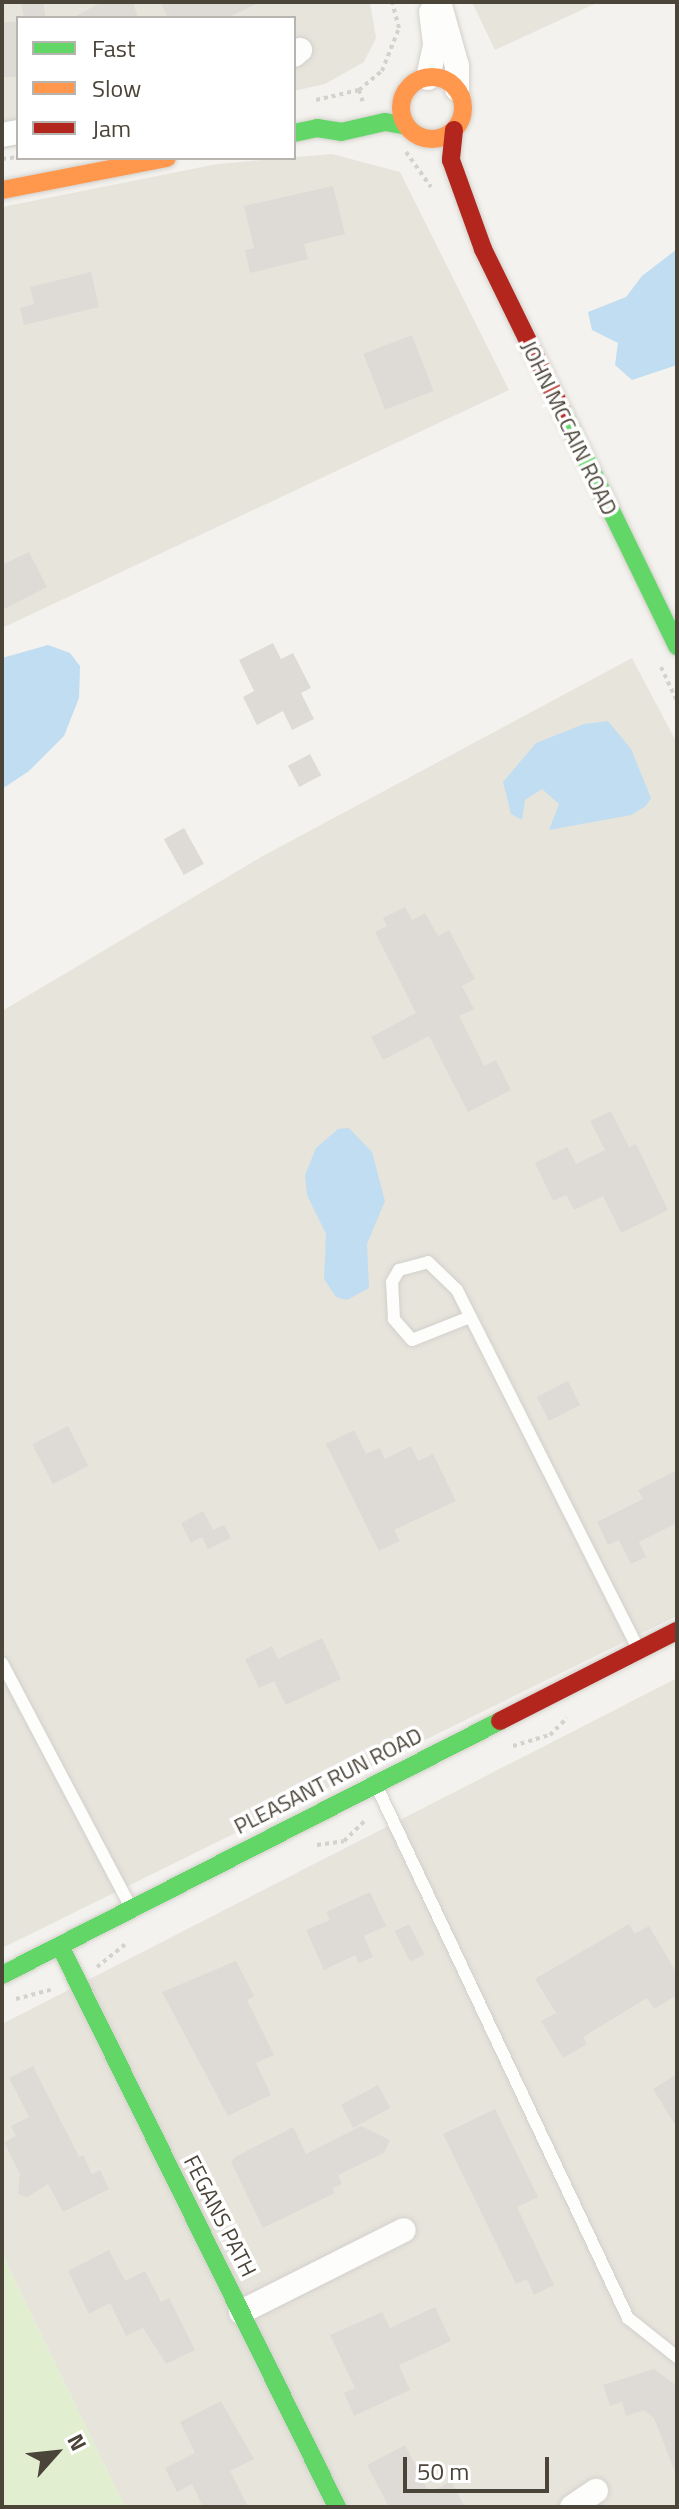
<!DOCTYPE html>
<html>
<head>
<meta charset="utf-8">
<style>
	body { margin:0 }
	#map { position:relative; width:679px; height:2509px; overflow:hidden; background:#f4f2ee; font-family:"Titillium Web",sans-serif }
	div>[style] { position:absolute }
	.residential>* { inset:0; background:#e7e4dc }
	.green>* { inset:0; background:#e1eecf }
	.water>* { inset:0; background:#c0ddf1 }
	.building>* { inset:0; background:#dedbd6; transform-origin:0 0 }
	.path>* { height:4px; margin-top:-2px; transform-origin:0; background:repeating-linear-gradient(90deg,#d3d2cc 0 4px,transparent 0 8px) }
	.roads { filter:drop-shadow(0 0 2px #d2d0cb) drop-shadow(0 0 2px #d2d0cb) }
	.lane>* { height:12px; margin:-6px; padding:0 6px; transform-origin:6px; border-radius:6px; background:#fdfdfc }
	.street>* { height:24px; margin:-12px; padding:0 12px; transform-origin:12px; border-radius:12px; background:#fdfdfc }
	.fast>* { height:18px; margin:-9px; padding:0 9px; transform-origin:9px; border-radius:9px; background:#63d668 }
	.slow>* { height:18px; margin:-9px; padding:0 9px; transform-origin:9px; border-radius:9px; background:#ff974d }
	.slow>.ring { margin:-9px; padding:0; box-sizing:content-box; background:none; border:18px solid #ff974d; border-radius:50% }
	.jam>* { height:18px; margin:-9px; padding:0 9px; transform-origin:9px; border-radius:9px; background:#b3261e }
	span { translate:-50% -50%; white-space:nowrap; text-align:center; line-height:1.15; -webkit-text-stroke:7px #fff; paint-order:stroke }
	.street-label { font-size:22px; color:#4b4439 }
	.frame { position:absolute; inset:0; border:4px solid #4b4439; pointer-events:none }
	.legend { position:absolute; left:16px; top:16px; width:280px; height:144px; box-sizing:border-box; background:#fff; border:2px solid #b7b4b0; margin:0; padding:10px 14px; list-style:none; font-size:24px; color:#4b4439 }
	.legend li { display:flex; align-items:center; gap:16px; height:40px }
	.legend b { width:40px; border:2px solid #b7b4b0 }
	.north { position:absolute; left:16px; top:2413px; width:80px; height:80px; -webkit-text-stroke:6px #fff; paint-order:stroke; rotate:63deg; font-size:22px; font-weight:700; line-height:32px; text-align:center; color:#4b4439 }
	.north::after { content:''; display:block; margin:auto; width:28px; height:36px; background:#4b4439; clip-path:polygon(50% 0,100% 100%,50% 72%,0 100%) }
	.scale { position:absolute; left:403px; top:2457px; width:146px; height:36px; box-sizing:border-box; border:4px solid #4b4439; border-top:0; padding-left:10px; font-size:24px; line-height:28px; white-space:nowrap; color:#4b4439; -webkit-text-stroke:6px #fff; paint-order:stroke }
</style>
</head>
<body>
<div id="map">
	<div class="residential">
		<div style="clip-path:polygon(2px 2px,370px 2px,376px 38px,364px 62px,325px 84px,294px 91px,294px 18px,18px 18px,18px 146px,2px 149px)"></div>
		<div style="clip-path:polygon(472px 2px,599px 2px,495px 50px)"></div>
		<div style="clip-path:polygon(332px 154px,400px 172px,509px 390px,2px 628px,2px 207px,217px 164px)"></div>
		<div style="clip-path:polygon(632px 658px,677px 743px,677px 1616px,2px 1948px,2px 1011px,261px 857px)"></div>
		<div style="clip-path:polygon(677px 1678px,677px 2507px,125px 2507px,2px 2254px,2px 2024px)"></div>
	</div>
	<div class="green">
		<div style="clip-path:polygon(2px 2254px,125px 2507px,2px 2507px)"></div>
	</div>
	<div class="water">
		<div style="clip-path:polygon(677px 249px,677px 365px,632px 380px,615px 365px,618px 343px,592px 330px,588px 312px,626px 297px,642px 276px)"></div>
		<div style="clip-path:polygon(48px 645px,70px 653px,80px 666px,79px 698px,64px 736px,29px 771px,2px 789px,2px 658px)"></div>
		<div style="clip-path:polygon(608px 721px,631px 749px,651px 798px,646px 806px,631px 815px,549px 830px,559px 804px,542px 789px,525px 800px,522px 820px,511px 814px,503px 782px,536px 743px,584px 724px)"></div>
		<div style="clip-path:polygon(349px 1128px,372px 1152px,385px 1201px,367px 1244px,369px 1288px,347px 1300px,336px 1297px,324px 1279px,326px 1234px,307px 1195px,305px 1175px,316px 1148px,338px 1129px)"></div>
	</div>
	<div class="building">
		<div style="clip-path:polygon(21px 2px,43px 2px,46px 18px,24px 18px)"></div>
		<div style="clip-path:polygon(102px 2px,133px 2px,138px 18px,72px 18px)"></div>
		<div style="clip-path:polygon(160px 2px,260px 2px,227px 18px,168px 18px)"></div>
		<div style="left:18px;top:22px;width:55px;height:16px;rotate:90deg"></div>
		<div style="clip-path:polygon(333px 186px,345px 234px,304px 244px,308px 259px,250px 273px,245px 250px,254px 248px,244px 206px)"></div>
		<div style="clip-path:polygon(91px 272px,99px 307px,24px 325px,20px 308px,34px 304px,30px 287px)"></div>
		<div style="left:412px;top:335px;width:60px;height:52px;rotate:69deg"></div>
		<div style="clip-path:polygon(29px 552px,47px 587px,2px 610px,2px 565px)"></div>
		<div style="clip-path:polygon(273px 643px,281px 659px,293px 653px,311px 688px,301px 693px,314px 719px,292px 730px,283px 711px,257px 725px,243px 697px,254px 691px,239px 660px)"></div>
		<div style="left:310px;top:754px;width:24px;height:25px;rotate:62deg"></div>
		<div style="left:184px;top:828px;width:41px;height:23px;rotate:61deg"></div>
		<div style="clip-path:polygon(405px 907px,412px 920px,425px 913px,438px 936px,449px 930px,475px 979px,462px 986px,474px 1009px,459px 1016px,484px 1066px,496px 1060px,511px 1090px,468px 1112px,429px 1036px,383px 1060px,371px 1037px,416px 1013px,375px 932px,387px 926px,383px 918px)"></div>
		<div style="clip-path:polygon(611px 1111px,629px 1147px,636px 1144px,668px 1210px,621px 1233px,603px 1196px,574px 1210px,566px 1195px,553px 1201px,535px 1163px,567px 1147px,576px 1164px,605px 1150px,590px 1121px)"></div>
		<div style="left:568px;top:1381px;width:27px;height:35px;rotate:63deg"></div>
		<div style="left:68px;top:1426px;width:45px;height:40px;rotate:63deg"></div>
		<div style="clip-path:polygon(354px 1430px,366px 1454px,380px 1448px,385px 1459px,411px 1446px,418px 1461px,433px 1454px,456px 1501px,394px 1530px,400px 1541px,379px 1551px,326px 1444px)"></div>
		<div style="clip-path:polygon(677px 1470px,677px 1523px,639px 1542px,646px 1557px,631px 1564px,619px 1540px,608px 1545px,597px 1522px,643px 1499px,638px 1490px)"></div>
		<div style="clip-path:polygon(203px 1511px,213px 1530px,224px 1525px,231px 1538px,208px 1549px,202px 1537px,191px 1543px,181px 1523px)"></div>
		<div style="clip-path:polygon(322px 1638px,341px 1679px,286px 1705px,274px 1681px,259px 1688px,245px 1659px,272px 1646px,278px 1659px)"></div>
		<div style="clip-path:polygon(370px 1892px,386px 1926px,364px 1936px,373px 1957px,359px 1963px,355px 1955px,324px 1970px,306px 1930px,330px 1920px,326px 1912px)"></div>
		<div style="left:409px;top:1924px;width:34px;height:16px;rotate:63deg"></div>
		<div style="clip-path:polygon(629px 1924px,635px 1934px,649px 1926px,677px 1974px,677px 1995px,654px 2009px,647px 1998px,583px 2037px,587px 2044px,563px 2058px,541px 2021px,556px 2013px,535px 1979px)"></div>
		<div style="clip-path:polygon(236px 1961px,254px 1996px,247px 2000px,274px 2055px,256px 2063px,271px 2095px,228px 2116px,162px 1992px)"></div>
		<div style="clip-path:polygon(33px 2066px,79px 2157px,83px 2155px,92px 2174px,100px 2170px,109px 2189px,63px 2212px,48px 2184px,27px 2197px,18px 2194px,20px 2174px,4px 2142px,16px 2136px,11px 2126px,29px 2117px,9px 2078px)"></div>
		<div style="clip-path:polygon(677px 2074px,677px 2128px,653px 2089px)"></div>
		<div style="left:378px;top:2085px;width:26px;height:42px;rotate:62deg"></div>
		<div style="clip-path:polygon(495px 2109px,538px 2197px,517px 2207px,554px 2285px,534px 2295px,527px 2279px,516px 2284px,443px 2134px)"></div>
		<div style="clip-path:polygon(361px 2126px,390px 2140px,384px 2153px,338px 2175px,342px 2184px,333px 2188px,335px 2193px,263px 2228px,231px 2162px,235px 2157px,293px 2127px,306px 2154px)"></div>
		<div style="clip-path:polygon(109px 2250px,125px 2281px,145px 2271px,161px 2302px,169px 2298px,195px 2350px,166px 2364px,143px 2328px,126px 2336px,110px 2303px,89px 2314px,68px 2271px)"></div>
		<div style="clip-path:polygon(435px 2307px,451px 2341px,399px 2365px,410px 2390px,354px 2416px,344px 2393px,355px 2388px,330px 2335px,382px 2312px,390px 2328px)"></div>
		<div style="clip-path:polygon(654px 2369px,677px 2386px,677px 2477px,654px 2418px,644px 2410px,626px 2416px,622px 2402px,610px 2406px,603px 2385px)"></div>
		<div style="clip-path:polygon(221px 2401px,254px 2459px,230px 2471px,248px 2507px,203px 2507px,192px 2484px,177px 2492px,165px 2468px,195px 2453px,180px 2422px)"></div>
		<div style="clip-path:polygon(405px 2445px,429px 2493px,451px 2481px,465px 2507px,389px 2507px,367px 2465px)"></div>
	</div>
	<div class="path">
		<div style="left:359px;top:90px;width:13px;rotate:72deg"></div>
		<div style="left:316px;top:100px;width:44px;rotate:-13.1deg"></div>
		<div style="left:359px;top:90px;width:30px;rotate:-40deg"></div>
		<div style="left:382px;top:71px;width:46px;rotate:-68.4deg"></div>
		<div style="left:399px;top:28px;width:27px;rotate:-105deg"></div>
		<div style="left:406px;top:152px;width:43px;rotate:54.5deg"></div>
		<div style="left:2px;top:159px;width:16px;rotate:-7deg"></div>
		<div style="left:661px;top:667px;width:38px;rotate:65deg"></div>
		<div style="left:513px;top:1746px;width:39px;rotate:-17deg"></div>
		<div style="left:550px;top:1735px;width:24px;rotate:-45deg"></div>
		<div style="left:317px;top:1845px;width:27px;rotate:-8deg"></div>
		<div style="left:344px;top:1841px;width:30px;rotate:-44deg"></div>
		<div style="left:97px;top:1967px;width:40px;rotate:-39deg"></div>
		<div style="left:16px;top:1999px;width:39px;rotate:-15deg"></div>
	</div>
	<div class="roads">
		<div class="lane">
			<div style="left:470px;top:1317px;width:62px;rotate:158.4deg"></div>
			<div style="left:412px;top:1340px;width:28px;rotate:-131deg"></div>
			<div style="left:394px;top:1319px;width:37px;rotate:-93deg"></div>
			<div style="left:392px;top:1282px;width:14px;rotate:-60deg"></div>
			<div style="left:399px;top:1270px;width:30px;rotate:-15deg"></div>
			<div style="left:428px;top:1262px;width:40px;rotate:44deg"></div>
			<div style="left:457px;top:1290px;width:402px;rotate:63.2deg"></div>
			<div style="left:2px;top:1663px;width:275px;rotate:62.2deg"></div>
			<div style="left:376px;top:1785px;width:590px;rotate:64.7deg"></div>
			<div style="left:628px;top:2318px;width:63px;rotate:38.5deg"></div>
		</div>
		<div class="street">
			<div style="left:439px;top:2px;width:66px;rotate:74.3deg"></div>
			<div style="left:457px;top:66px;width:23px;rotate:90deg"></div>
			<div style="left:294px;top:55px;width:8px;rotate:-40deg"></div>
			<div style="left:428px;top:78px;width:35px;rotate:-78deg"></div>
			<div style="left:435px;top:44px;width:32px;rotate:-97deg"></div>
			<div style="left:2px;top:135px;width:16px;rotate:-11deg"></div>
			<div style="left:241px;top:2312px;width:182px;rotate:-26.7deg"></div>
			<div style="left:572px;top:2507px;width:29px;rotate:-34deg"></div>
		</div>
		<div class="fast">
			<div style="left:294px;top:133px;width:24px;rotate:-12deg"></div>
			<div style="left:317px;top:128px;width:24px;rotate:9deg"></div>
			<div style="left:341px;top:132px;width:45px;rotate:-12.8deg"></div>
			<div style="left:385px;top:122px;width:22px;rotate:10deg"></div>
			<div style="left:562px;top:410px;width:263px;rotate:64deg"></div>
			<div style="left:60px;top:1946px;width:626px;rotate:63.72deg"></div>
			<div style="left:2px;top:1975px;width:559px;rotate:-27.02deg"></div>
		</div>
		<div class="slow">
			<div class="ring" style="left:401px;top:77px;width:44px;height:44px"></div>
			<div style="left:2px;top:190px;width:168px;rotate:-11deg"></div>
		</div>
		<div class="jam">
			<div style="left:454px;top:130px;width:30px;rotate:96deg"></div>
			<div style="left:451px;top:160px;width:95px;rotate:70.2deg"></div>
			<div style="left:483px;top:249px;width:179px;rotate:63.9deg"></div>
			<div style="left:500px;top:1721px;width:199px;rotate:-27deg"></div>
		</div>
	</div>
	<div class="street-label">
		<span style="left:569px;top:428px;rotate:64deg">JOHN MCCAIN ROAD</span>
		<span style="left:328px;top:1781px;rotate:-27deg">PLEASANT RUN ROAD</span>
		<span style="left:220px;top:2216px;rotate:63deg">FEGANS PATH</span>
	</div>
	<div class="frame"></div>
	<ul class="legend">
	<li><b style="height:10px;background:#63d668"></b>Fast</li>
	<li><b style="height:10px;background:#ff974d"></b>Slow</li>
	<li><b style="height:10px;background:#b3261e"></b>Jam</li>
	</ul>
	<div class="north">N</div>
	<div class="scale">50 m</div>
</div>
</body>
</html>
